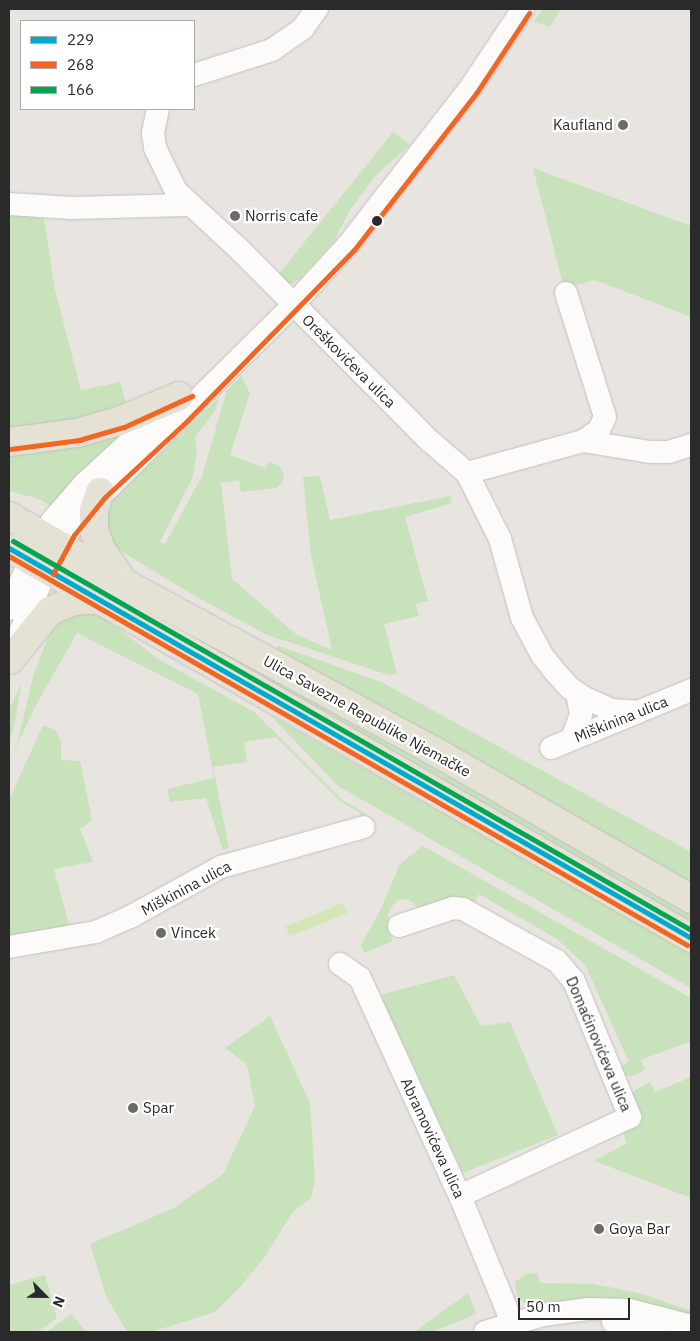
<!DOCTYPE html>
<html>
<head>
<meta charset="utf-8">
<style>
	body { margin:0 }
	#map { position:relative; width:700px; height:1341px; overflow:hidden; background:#e8e5e0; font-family:"IBM Plex Sans",sans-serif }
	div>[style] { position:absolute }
	.green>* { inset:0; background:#c8e2bb }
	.pitch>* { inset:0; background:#d2e6b8; transform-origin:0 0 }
	.roads { filter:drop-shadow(0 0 1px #c1c1c1) drop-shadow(0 0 1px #c1c1c1) }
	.minor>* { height:22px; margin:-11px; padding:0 11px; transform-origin:11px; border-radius:11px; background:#fcfbfa }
	.major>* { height:28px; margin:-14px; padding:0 14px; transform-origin:14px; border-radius:14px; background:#e5e2d5 }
	.bus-1>* { height:5px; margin:-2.5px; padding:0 2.5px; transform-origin:2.5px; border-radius:2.5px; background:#00a9ce }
	.bus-2>* { height:5px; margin:-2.5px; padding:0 2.5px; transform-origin:2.5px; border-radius:2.5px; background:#f26522 }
	.bus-3>* { height:5px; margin:-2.5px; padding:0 2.5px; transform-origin:2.5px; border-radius:2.5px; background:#00a651 }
	.dots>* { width:14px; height:14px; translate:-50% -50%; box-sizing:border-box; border:2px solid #fff; border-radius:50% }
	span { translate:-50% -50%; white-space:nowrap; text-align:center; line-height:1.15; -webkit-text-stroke:4.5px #fff; paint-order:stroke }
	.poi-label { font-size:15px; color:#2a2a2a }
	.right { translate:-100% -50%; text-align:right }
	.left { translate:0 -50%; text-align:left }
	.street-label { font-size:15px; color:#2a2a2a }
	.frame { position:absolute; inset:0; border:10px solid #2a2a2a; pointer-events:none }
	.legend { position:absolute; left:20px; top:20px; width:175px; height:90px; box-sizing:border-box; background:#fff; border:1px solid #aaa; margin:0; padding:6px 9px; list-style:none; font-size:15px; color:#2a2a2a }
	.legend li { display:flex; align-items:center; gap:10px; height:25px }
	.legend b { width:25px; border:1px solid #aaa }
	.north { position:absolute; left:20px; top:1271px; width:50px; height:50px; -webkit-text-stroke:4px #fff; paint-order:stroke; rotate:113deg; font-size:14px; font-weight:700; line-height:20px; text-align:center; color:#2a2a2a }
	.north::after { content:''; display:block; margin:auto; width:18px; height:22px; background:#2a2a2a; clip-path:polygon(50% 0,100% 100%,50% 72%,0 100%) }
	.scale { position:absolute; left:518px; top:1298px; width:112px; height:22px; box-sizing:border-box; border:2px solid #2a2a2a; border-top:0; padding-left:6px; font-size:15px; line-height:18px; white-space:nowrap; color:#2a2a2a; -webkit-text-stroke:4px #fff; paint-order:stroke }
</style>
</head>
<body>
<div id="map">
	<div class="green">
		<div style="clip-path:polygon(543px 9px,561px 9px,550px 27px,534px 21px)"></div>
		<div style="clip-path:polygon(393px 132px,410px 145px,376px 175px,350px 210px,334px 241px,300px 279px,289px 285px,278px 275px)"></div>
		<div style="clip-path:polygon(533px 168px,691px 226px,691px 317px,595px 280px,564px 288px)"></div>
		<div style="clip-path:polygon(9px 211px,43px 213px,55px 290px,81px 390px,120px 382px,126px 403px,67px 422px,9px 429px)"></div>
		<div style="clip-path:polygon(241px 376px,250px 393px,230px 455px,266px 468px,269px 461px,279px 466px,284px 475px,283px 482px,276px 488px,241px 492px,239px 480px,221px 483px,232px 579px,297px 635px,332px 650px,311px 555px,303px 477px,320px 476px,330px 520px,450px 496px,452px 503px,405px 517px,428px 601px,416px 604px,419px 616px,384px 624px,397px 674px,389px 675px,267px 635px,193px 595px,114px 547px,105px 520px,112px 500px,219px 398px,216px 409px,195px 437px,197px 453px,192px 479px,160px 542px,165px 544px,202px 476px,227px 390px)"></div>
		<div style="clip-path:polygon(142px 418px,53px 507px,39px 499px,9px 491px,9px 448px)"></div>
		<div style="clip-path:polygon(90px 613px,104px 618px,160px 660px,254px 712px,344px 801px,365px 813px,362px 818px,359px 819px,361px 813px,341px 802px,276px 737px,244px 742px,247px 762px,213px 767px,229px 848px,223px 850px,206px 798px,170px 802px,167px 789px,214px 778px,198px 694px,77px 633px,37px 703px,9px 762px,18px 740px,34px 673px,51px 630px,69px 615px)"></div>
		<div style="clip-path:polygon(172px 628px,238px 656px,691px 912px,691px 925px)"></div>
		<div style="clip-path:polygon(279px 646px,381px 682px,691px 852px,691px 885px,275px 648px)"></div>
		<div style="clip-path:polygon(22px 683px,14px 726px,9px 744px,9px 709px)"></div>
		<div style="clip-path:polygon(271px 716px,691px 953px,691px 988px,338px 786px)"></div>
		<div style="clip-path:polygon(43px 725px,55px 730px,61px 741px,61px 760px,80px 761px,92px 820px,80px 829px,93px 862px,54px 869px,70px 928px,9px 936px,9px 800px)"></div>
		<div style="clip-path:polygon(423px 846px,691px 998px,691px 1041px,641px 1060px,645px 1070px,632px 1076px,621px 1075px,616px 1069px,629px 1062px,585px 965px,557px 939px,479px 894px,471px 908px,419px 909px,408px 899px,398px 900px,390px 909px,388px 916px,392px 941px,364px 953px,361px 945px,379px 913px,400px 864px)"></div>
		<div style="clip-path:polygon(454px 975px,481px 1026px,510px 1022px,558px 1135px,463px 1173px,380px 995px)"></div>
		<div style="clip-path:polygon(270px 1016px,310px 1103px,315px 1181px,311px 1198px,292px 1213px,264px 1258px,240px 1287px,215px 1312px,151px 1332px,127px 1332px,106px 1296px,90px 1244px,174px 1208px,223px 1174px,255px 1106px,247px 1065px,225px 1048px)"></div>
		<div style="clip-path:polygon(691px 1077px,691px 1198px,594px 1161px,627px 1143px,622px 1131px,632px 1092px,650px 1082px,655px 1092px)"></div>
		<div style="clip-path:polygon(537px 1273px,540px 1283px,594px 1284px,643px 1294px,691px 1311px,691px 1320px,554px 1303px,529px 1307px,517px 1296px,515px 1282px,526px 1274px)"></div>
		<div style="clip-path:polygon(45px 1275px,57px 1318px,37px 1332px,9px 1332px,9px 1285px)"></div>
		<div style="clip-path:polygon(468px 1293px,476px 1314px,433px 1332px,414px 1332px)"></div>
		<div style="clip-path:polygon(71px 1314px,87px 1332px,47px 1332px)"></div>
	</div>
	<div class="pitch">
		<div style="left:343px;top:903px;width:11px;height:62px;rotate:68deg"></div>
	</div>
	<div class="roads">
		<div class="minor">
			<div style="left:194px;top:75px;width:82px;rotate:-17.8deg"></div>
			<div style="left:272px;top:50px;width:38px;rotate:-35deg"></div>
			<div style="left:303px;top:28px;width:24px;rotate:-54deg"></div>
			<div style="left:158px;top:109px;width:25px;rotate:102deg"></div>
			<div style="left:153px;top:133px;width:15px;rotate:82deg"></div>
			<div style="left:155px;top:148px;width:48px;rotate:64deg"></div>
			<div style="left:176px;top:191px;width:88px;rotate:42.7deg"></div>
			<div style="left:241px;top:251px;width:269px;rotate:45.2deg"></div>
			<div style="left:431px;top:442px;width:48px;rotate:40.7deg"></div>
			<div style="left:467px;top:473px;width:74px;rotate:63.4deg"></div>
			<div style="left:500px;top:539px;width:82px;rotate:74.4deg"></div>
			<div style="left:522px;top:618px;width:42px;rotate:61.6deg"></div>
			<div style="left:542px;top:655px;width:24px;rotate:52deg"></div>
			<div style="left:557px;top:674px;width:19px;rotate:47deg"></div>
			<div style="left:570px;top:688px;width:18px;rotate:34deg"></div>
			<div style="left:585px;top:698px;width:30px;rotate:24deg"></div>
			<div style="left:612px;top:710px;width:26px;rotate:4deg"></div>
			<div style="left:9px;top:204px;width:62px;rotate:3.7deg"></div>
			<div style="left:71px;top:208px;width:118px;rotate:-1.5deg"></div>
			<div style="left:566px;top:293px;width:130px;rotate:72.5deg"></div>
			<div style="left:605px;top:417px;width:14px;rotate:115deg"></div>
			<div style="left:599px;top:430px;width:19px;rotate:145deg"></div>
			<div style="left:467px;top:473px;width:120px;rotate:-15.4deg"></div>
			<div style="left:583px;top:441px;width:68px;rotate:9.3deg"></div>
			<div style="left:650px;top:452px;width:19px"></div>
			<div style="left:669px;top:452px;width:23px;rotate:-18deg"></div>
			<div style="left:9px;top:609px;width:66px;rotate:-66.9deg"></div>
			<div style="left:35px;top:548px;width:32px;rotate:-58deg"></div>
			<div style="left:52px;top:521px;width:50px;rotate:-49deg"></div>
			<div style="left:85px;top:483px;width:117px;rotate:-42.6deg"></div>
			<div style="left:13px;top:650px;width:87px;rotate:-67.6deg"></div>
			<div style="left:46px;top:570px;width:58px;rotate:-59deg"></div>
			<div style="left:76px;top:520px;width:305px;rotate:-44.7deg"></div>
			<div style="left:293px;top:305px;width:81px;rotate:-47.5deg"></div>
			<div style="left:348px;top:245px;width:200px;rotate:-52.1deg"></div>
			<div style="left:471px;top:87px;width:94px;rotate:-56.3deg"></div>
			<div style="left:572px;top:739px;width:27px;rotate:-70deg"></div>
			<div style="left:581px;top:714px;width:20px;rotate:-101deg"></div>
			<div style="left:551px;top:748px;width:152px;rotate:-22.5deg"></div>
			<div style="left:399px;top:926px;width:57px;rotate:-18.4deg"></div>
			<div style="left:453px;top:908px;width:10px;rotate:6deg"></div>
			<div style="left:463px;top:909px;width:107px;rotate:29deg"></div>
			<div style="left:557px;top:961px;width:26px;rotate:50deg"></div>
			<div style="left:574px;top:981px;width:147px;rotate:67.6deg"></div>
			<div style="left:630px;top:1117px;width:187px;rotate:155.1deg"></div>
			<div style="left:9px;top:947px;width:88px;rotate:-9.8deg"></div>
			<div style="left:96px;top:932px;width:37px;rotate:-24deg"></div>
			<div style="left:130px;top:917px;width:104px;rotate:-28.8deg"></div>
			<div style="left:221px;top:867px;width:148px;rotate:-15.6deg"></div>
			<div style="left:340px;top:964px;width:24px;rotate:35deg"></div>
			<div style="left:360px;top:978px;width:240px;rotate:65.4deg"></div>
			<div style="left:460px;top:1196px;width:136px;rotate:67.6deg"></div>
			<div style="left:613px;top:1322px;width:42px;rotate:13.7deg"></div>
			<div style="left:485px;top:1332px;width:60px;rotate:-16.3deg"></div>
			<div style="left:543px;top:1315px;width:45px;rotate:-7.6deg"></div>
			<div style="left:588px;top:1309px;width:41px;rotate:1.4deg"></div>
			<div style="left:629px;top:1310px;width:64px;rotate:14.5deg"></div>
		</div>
		<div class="major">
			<div style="left:9px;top:442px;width:69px;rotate:-7.5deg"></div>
			<div style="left:77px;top:433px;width:47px;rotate:-16.1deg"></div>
			<div style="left:122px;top:420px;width:62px;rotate:-22.8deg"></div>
			<div style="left:100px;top:492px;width:20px;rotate:108deg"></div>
			<div style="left:94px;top:511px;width:19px;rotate:90deg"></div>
			<div style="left:94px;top:530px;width:20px;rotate:70deg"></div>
			<div style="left:101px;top:549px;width:34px;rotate:56deg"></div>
			<div style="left:9px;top:516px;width:138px;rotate:30.1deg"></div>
			<div style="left:128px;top:585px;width:348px;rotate:28.5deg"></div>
			<div style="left:434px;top:751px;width:297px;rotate:29.9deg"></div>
			<div style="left:9px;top:548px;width:786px;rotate:29.76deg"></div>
			<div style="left:10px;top:660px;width:63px;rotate:-50.8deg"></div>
			<div style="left:50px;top:611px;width:25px;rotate:-23deg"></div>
			<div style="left:73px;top:601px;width:26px;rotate:-4deg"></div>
		</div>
	</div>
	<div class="bus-1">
		<div style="left:9px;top:548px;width:786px;rotate:29.76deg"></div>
	</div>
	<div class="bus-2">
		<div style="left:10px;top:449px;width:70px;rotate:-7.4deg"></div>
		<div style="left:79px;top:440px;width:47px;rotate:-16.1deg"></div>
		<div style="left:124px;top:427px;width:75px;rotate:-24.5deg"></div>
		<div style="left:9px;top:556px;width:782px;rotate:29.84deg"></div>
		<div style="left:53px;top:574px;width:44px;rotate:-61.7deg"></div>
		<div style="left:74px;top:535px;width:49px;rotate:-50.8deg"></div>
		<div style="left:105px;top:497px;width:110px;rotate:-42.8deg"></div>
		<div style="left:186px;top:422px;width:240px;rotate:-45.7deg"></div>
		<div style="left:354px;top:250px;width:200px;rotate:-52.1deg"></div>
		<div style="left:477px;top:92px;width:95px;rotate:-56.6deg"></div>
	</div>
	<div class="bus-3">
		<div style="left:13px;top:541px;width:782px;rotate:29.84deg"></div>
	</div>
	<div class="dots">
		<div style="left:623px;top:125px;background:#6c6b6a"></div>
		<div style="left:235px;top:216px;background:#6c6b6a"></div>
		<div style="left:377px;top:221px;background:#2a2a2a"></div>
		<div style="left:161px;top:933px;background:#6c6b6a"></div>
		<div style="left:133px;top:1108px;background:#6c6b6a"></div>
		<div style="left:599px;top:1229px;background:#6c6b6a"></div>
	</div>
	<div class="poi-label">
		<span class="right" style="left:613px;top:125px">Kaufland</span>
		<span class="left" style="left:245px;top:216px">Norris cafe</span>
		<span class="left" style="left:171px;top:933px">Vincek</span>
		<span class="left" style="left:143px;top:1108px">Spar</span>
		<span class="left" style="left:609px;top:1229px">Goya Bar</span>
	</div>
	<div class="street-label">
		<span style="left:349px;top:361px;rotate:45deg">Oreškovićeva ulica</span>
		<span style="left:367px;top:716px;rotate:29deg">Ulica Savezne Republike Njemačke</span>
		<span style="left:621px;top:719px;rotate:-22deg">Miškinina ulica</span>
		<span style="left:186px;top:888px;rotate:-28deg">Miškinina ulica</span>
		<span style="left:599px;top:1044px;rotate:67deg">Domaćinovićeva ulica</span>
		<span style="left:433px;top:1138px;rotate:65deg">Abramovićeva ulica</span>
	</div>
	<div class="frame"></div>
	<ul class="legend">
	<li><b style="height:6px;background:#00a9ce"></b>229</li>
	<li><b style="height:6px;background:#f26522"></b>268</li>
	<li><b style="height:6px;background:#00a651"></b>166</li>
	</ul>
	<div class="north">N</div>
	<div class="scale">50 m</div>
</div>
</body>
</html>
